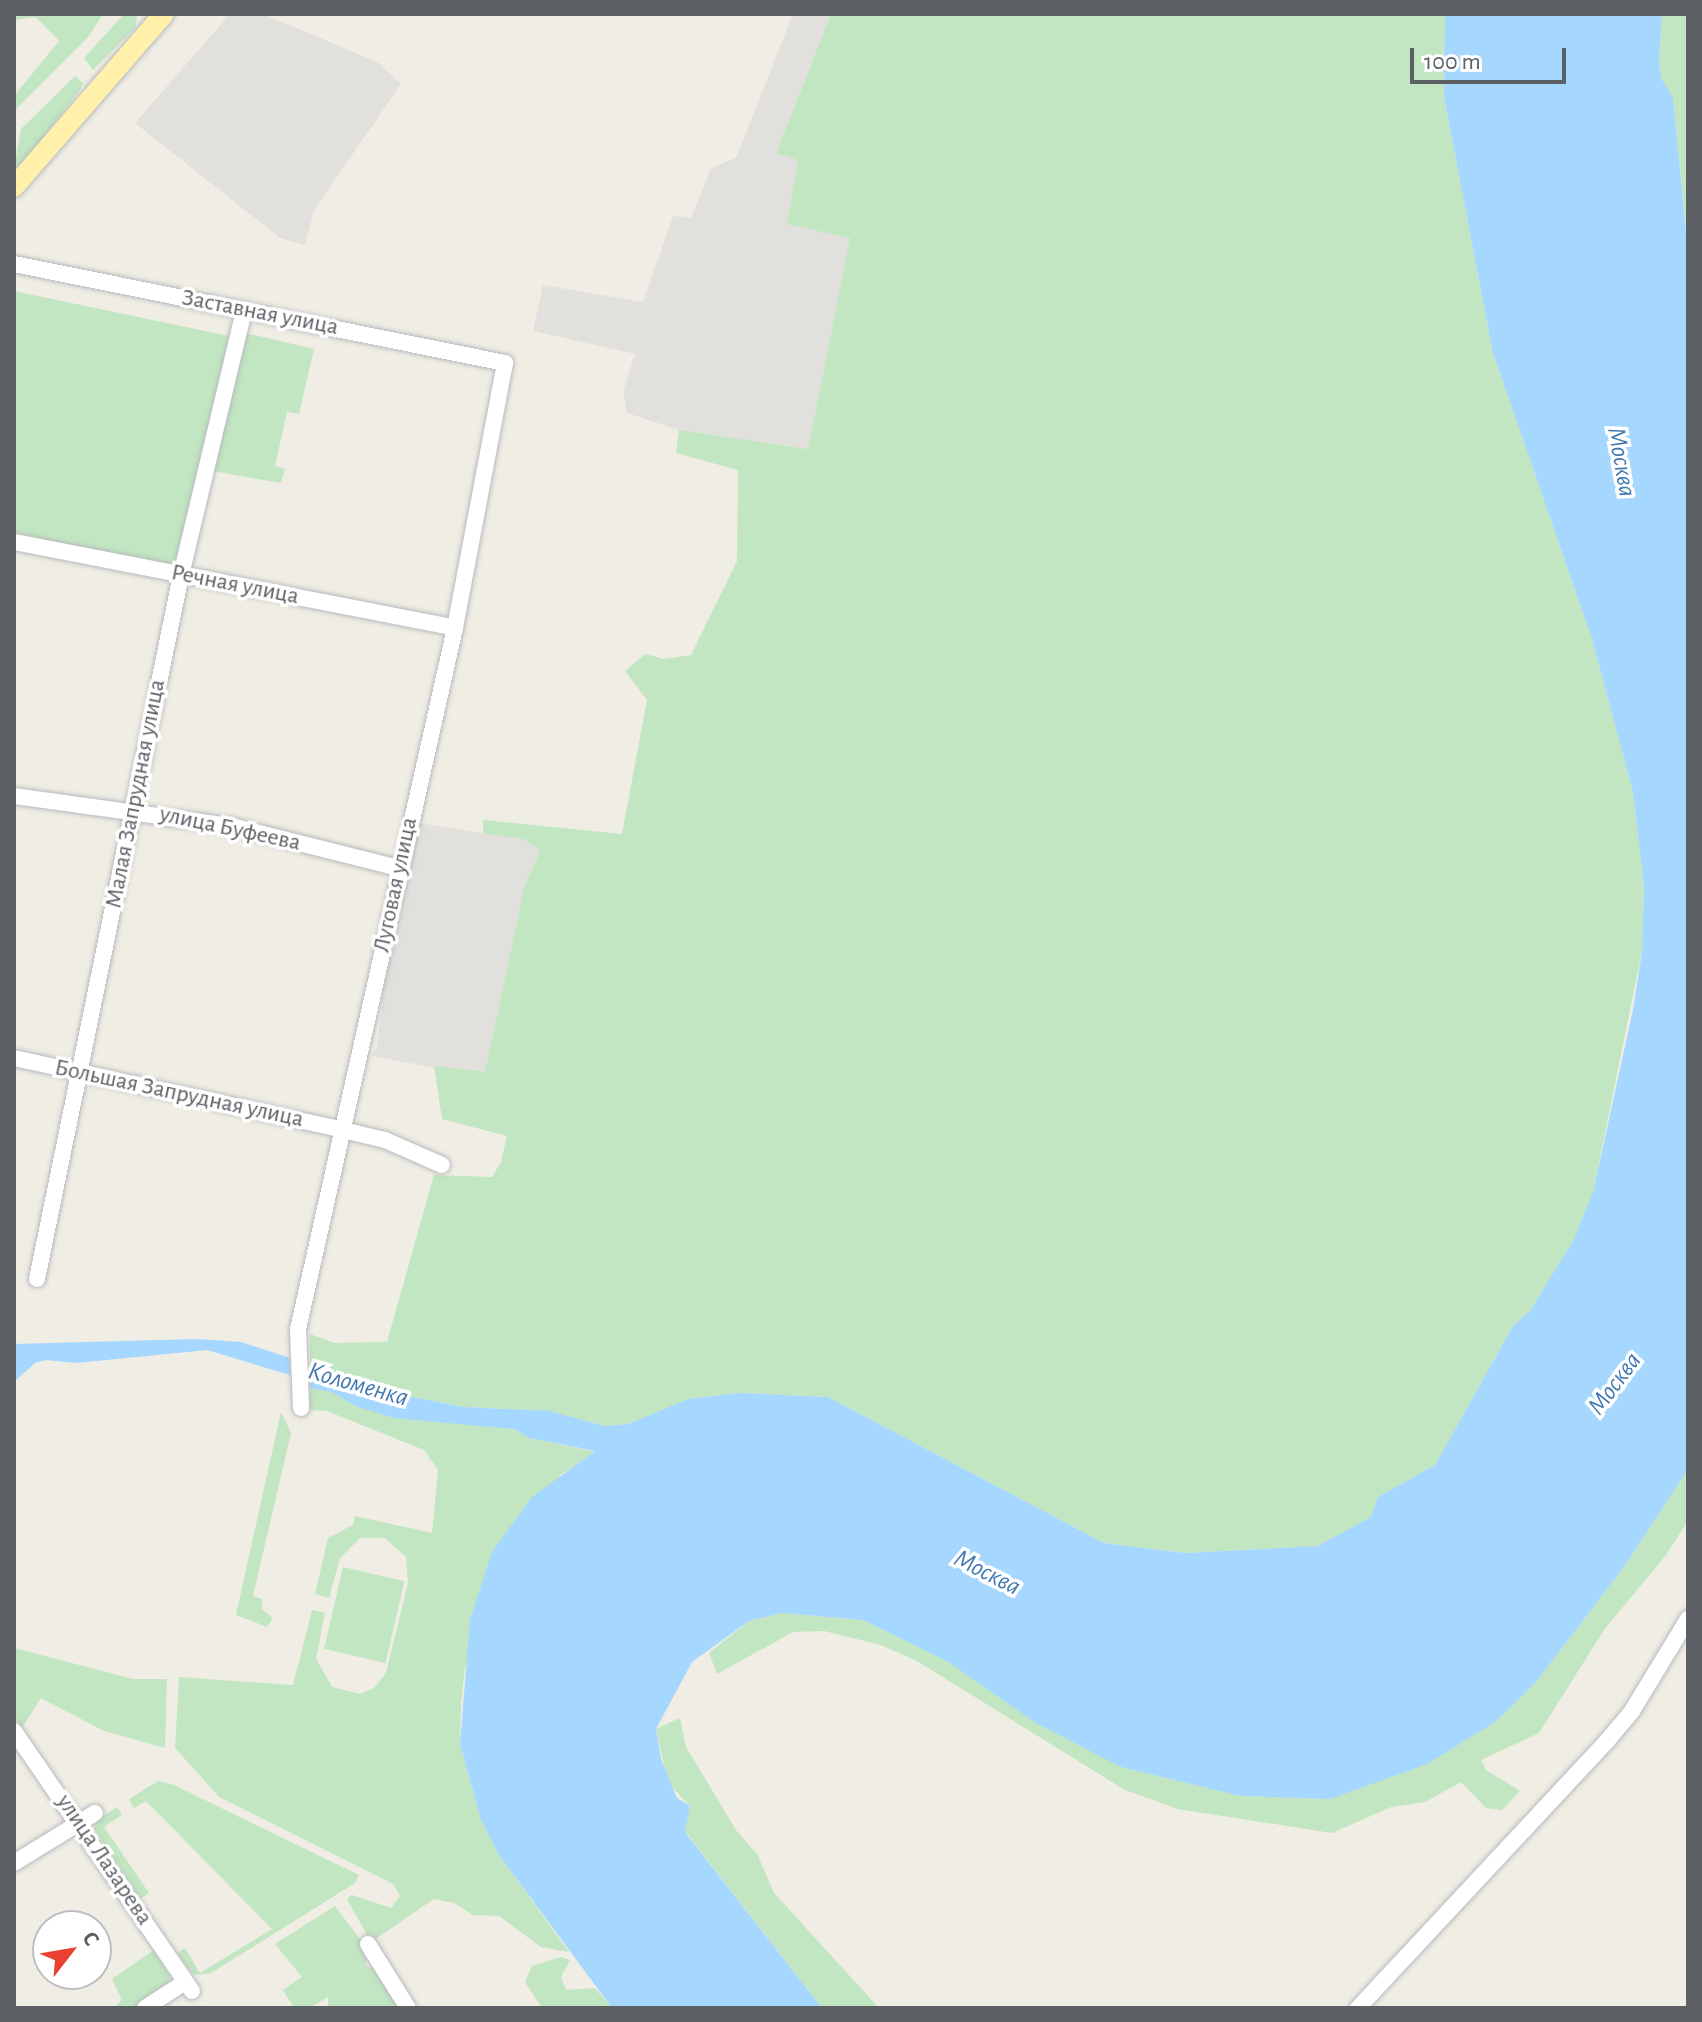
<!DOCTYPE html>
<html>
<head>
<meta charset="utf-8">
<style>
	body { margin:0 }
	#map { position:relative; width:1702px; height:2022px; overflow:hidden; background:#efede4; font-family:"Alegreya Sans",sans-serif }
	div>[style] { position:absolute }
	.industrial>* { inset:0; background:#e2e0dc }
	.green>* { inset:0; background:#c1e6c1; transform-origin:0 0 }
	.water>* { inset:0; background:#a5d7ff }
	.roads { filter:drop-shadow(0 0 2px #b7babe) drop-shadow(0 0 2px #b7babe) }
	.minor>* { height:16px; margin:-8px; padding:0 8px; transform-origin:8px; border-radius:8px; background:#fff }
	.major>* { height:20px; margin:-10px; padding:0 10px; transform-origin:10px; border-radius:10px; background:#fff1aa }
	span { translate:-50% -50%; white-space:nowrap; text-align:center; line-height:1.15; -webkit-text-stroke:7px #fff; paint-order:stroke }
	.street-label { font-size:24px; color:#5c6065 }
	.water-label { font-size:26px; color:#4178b1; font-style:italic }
	.frame { position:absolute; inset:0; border:16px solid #5c6065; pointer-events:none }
	.north { position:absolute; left:32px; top:1910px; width:80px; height:80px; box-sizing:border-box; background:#fff; border:2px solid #bebfc1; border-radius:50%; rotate:59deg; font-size:22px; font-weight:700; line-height:32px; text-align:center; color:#5c6065 }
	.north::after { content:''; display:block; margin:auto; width:28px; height:36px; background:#e84031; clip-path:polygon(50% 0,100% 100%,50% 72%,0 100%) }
	.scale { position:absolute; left:1410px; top:48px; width:156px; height:36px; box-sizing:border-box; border:4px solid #5c6065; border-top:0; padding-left:10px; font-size:24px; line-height:28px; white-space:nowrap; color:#5c6065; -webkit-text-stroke:6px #fff; paint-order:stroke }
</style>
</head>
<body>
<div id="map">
	<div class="industrial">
		<div style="clip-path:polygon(230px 14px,263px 14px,377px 62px,401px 84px,314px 210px,305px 245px,280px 238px,135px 123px)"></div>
		<div style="clip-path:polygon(793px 14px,831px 14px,776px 153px,798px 159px,850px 238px,808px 449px,679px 430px,627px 413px,623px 392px,635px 354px,533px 331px,543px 285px,643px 302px,673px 216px,691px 218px,711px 168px,736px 158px)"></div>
		<div style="clip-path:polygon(419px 823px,526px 840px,540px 851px,524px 888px,485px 1072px,480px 1076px,371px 1056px,377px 1047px,384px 986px)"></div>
	</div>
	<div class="green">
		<div style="clip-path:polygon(14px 14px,103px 14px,89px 36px,14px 111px,14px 96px,59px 41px,36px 17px,14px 20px)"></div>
		<div style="clip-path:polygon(124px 14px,137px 14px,136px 27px,93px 70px,84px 58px)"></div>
		<div style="clip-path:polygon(831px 14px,1445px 14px,1444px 97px,1493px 353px,1592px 639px,1633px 792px,1644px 887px,1642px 951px,1593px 1192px,1574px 1239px,1530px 1311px,1513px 1326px,1435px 1465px,1378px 1497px,1372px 1517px,1318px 1546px,1185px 1553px,1104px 1543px,828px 1397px,739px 1393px,688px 1399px,628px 1424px,604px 1426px,550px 1411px,464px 1407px,355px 1386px,310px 1363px,310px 1334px,334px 1343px,387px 1342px,434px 1175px,492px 1177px,501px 1162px,507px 1136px,442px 1119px,434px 1066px,485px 1072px,524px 888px,540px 851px,526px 840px,483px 833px,483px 820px,622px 834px,647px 700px,625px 671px,645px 654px,664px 659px,691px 655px,737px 561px,738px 470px,676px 453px,679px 430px,808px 449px,850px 238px,787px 224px,798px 160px,776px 153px)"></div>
		<div style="clip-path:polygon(1662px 14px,1688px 14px,1688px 252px,1673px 97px,1661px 78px,1659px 60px)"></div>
		<div style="clip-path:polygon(75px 76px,83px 83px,80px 90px,23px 163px,14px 168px,21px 129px)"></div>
		<div style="clip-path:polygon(14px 291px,229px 336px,180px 568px,14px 533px)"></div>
		<div style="clip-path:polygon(245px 333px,314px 349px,299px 414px,287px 412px,275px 466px,285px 469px,281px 483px,213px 471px)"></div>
		<div style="clip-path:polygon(310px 1388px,332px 1391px,355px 1406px,514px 1429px,529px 1438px,596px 1452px,560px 1475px,465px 1668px,461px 1705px,460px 1744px,481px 1820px,499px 1855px,569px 1952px,541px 1947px,499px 1916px,473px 1915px,454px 1903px,434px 1899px,371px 1942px,347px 1899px,352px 1895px,391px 1908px,400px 1896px,393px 1884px,219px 1797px,175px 1748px,179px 1677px,293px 1685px,312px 1610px,325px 1613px,316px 1659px,332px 1687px,360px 1694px,374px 1688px,386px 1673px,408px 1583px,406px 1557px,385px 1538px,360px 1538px,340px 1558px,329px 1598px,315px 1594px,328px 1538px,353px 1525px,355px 1516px,432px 1533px,438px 1470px,424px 1450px,327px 1411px,310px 1410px)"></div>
		<div style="clip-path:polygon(281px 1412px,291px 1433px,253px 1596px,262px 1599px,262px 1609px,273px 1618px,267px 1627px,236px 1615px)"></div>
		<div style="clip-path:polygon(1688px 1469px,1688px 1521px,1666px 1555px,1604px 1630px,1539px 1733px,1481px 1760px,1486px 1770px,1520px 1791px,1502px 1810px,1486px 1808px,1461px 1782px,1425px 1802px,1391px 1807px,1332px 1833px,1178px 1809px,1125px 1790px,917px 1661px,881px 1645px,824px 1631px,793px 1632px,717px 1674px,709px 1653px,749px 1621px,782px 1613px,863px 1620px,950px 1663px,1121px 1767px,1240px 1796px,1330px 1799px,1536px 1682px,1624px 1567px)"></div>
		<div style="left:343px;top:1567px;width:63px;height:84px;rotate:13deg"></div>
		<div style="clip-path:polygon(14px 1648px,133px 1679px,167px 1679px,165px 1748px,104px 1731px,41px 1698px,22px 1728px,14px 1717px)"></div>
		<div style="clip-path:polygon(680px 1718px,686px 1747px,736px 1830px,757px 1854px,774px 1893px,879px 2008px,822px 2008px,685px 1831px,690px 1806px,668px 1783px,656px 1729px)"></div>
		<div style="clip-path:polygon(158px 1781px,174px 1785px,359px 1875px,355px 1883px,211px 1973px,194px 1975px,177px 1953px,185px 1948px,200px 1973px,272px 1929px,146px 1801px,134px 1808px,129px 1799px)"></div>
		<div style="clip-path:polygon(117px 1807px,122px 1815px,104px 1827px,149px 1893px,140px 1899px,94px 1829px,97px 1820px)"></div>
		<div style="clip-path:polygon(335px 1906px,366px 1947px,366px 1965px,377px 1972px,404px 2008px,328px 2008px,328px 1997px,309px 2008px,294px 2008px,283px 1990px,302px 1977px,275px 1944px)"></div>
		<div style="clip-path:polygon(154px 1950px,170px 1976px,168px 1983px,133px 2008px,113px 2008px,122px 2000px,112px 1979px)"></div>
		<div style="clip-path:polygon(561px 1957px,570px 1960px,561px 1977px,566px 1990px,595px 1988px,612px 2008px,542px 2008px,525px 1982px,532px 1966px)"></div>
	</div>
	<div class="water">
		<div style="clip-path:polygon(1445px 14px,1662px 14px,1659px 61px,1661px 78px,1673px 97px,1688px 252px,1688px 1469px,1624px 1567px,1536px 1682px,1495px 1722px,1427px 1764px,1330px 1799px,1240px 1796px,1121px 1767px,1036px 1723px,950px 1663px,863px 1620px,782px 1613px,749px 1621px,692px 1662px,656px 1729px,661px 1759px,677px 1798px,690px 1806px,685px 1832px,822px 2008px,612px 2008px,499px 1855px,481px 1820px,460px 1744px,470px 1620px,492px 1552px,532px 1497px,595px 1451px,529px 1438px,514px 1429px,394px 1418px,355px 1406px,332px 1392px,310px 1388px,310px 1363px,355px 1386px,464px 1407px,550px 1411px,604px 1426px,628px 1424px,688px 1399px,739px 1393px,828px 1397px,1104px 1543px,1185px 1553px,1318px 1546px,1371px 1517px,1378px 1497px,1435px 1465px,1513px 1326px,1530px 1311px,1574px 1239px,1593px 1192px,1633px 1010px,1642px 951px,1644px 887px,1633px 792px,1592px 639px,1493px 353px,1444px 97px)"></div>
		<div style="clip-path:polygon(197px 1339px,241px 1342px,290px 1358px,290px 1375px,207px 1350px,76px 1363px,46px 1360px,35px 1363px,14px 1382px,14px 1344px)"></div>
	</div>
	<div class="roads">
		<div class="minor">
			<div style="left:14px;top:264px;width:501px;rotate:11.4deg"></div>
			<div style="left:505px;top:363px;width:270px;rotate:100.7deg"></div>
			<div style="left:455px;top:628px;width:718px;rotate:102.62deg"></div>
			<div style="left:298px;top:1329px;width:79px;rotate:87.8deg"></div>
			<div style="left:14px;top:542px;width:449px;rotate:11deg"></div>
			<div style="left:14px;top:796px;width:219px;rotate:7.9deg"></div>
			<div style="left:231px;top:826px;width:172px;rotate:14.1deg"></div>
			<div style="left:14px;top:1058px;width:337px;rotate:12.3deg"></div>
			<div style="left:343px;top:1130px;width:43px;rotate:13.4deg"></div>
			<div style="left:385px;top:1140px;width:62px;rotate:23.7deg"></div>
			<div style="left:37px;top:1279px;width:719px;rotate:-78.44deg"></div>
			<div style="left:181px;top:575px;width:272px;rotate:-76.6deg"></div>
			<div style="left:14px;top:1731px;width:315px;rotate:55.6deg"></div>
			<div style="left:14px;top:1863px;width:95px;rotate:-31.7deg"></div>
			<div style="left:368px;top:1944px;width:75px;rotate:58deg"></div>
			<div style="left:145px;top:2008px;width:48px;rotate:-33deg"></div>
			<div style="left:1358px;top:2008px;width:365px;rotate:-47deg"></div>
			<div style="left:1607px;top:1741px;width:39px;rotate:-50deg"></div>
			<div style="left:1632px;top:1711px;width:108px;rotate:-58.7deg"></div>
		</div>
		<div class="major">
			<div style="left:14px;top:187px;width:229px;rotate:-49.1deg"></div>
		</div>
	</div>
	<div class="street-label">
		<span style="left:260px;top:313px;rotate:11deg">Заставная улица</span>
		<span style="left:235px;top:585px;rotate:11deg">Речная улица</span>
		<span style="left:136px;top:794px;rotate:-79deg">Малая Запрудная улица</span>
		<span style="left:230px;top:829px;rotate:12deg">улица Буфеева</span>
		<span style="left:396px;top:885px;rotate:-78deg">Луговая улица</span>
		<span style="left:179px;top:1094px;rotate:12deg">Большая Запрудная улица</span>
		<span style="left:104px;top:1860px;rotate:56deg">улица Лазарева</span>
	</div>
	<div class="water-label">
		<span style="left:1621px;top:462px;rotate:80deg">Москва</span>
		<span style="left:1615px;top:1384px;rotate:-53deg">Москва</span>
		<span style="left:358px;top:1385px;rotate:16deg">Коломенка</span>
		<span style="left:987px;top:1573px;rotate:27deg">Москва</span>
	</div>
	<div class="frame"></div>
	<div class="north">С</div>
	<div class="scale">100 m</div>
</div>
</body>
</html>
